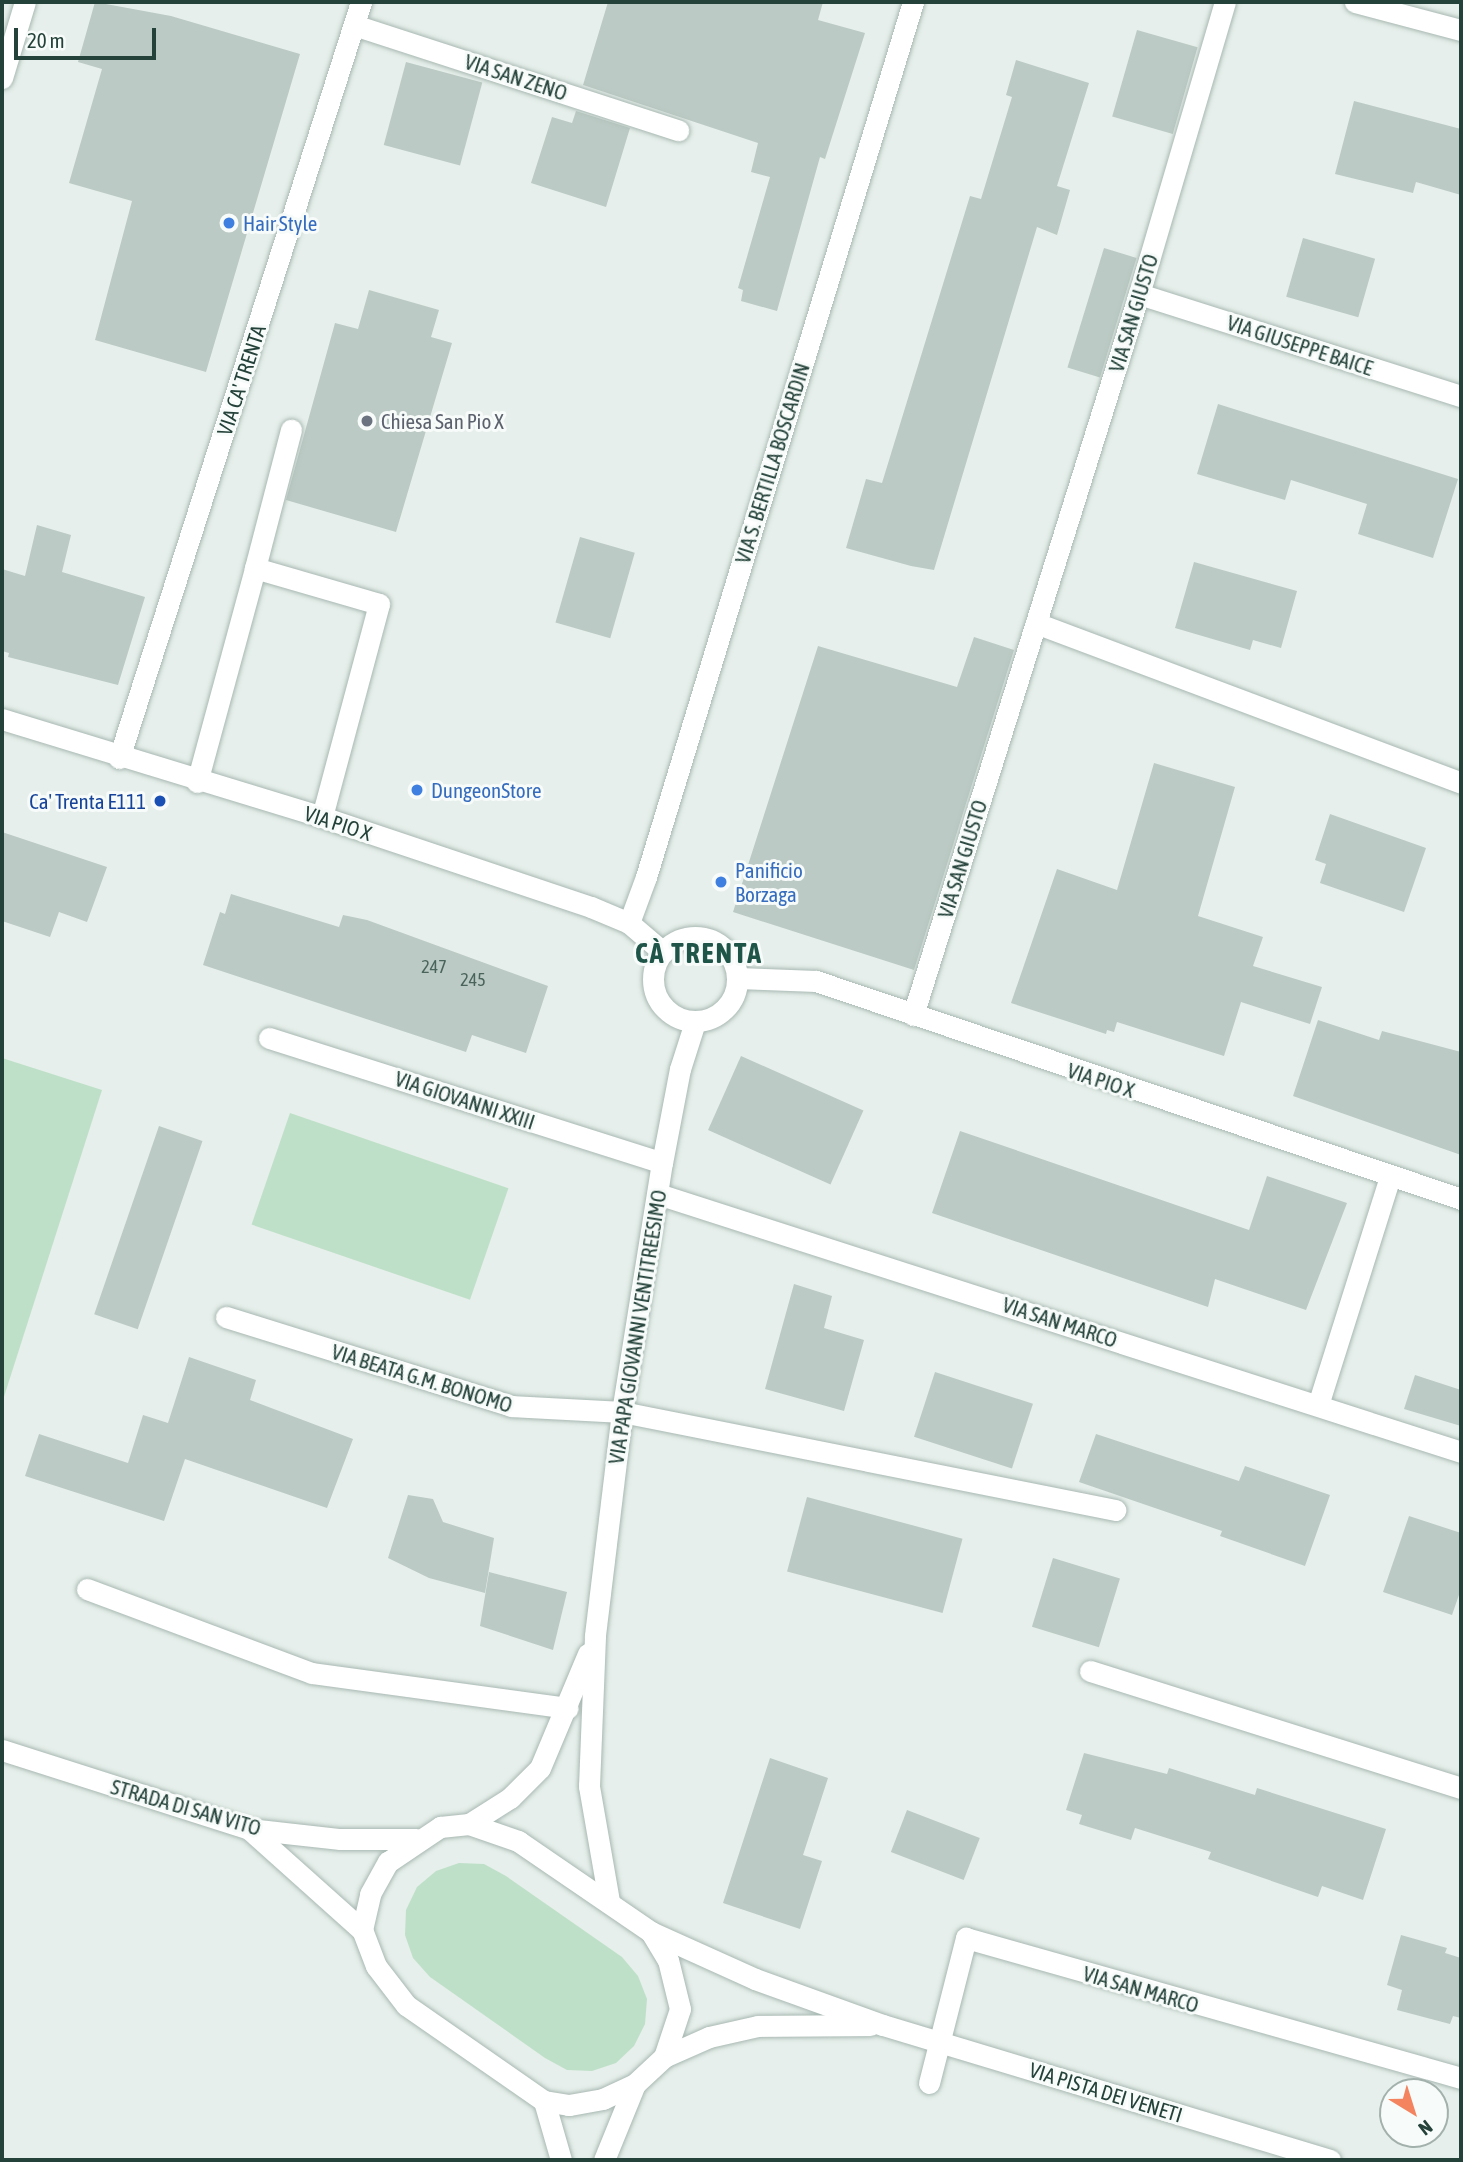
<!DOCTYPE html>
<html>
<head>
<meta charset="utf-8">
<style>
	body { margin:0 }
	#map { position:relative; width:1463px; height:2162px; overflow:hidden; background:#e6efeb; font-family:"Asap Condensed",sans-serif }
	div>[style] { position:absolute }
	.green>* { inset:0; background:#bfe0c8; transform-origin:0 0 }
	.building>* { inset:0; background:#bbcac4; transform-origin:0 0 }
	.roads { filter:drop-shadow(0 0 2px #a8b8b2) drop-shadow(0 0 2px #a8b8b2) }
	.service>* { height:21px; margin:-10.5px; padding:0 10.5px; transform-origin:10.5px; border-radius:10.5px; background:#fff }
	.pedestrian>* { height:21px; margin:-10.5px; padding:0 10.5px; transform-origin:10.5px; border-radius:10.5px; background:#fff }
	.minor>* { height:21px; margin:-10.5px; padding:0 10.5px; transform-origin:10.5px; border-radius:10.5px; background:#fff }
	.tertiary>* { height:21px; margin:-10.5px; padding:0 10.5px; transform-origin:10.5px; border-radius:10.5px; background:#fff }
	.tertiary>.ring { margin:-10.5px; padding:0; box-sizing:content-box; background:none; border:21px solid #fff; border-radius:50% }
	.secondary>* { height:21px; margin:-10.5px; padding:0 10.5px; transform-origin:10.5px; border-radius:10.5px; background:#fff }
	.dots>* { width:19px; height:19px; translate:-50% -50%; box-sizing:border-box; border:4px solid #f7fbf9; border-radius:50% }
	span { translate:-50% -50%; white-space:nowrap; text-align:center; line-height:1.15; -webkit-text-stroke:6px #f7fbf9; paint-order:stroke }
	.number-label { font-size:18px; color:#4a645c }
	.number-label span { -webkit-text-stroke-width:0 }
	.street-label { font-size:21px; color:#24423a }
	.shop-label { font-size:21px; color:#366cbe }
	.left { translate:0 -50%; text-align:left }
	.worship-label { font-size:21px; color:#5b616d }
	.transit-label { font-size:21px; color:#164399 }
	.right { translate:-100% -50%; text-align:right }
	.district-label { font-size:28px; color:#1f5548; font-weight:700; letter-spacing:2px }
	.frame { position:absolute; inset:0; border:4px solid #24423a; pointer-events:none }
	.north { position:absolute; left:1379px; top:2078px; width:70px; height:70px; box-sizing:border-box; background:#f7fbf9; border:2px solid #a3b1ad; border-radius:50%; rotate:142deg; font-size:19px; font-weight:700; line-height:28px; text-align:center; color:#24423a }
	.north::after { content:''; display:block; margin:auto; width:24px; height:32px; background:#f4845f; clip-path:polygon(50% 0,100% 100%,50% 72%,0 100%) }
	.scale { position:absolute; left:14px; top:28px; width:142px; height:32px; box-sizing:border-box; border:4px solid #24423a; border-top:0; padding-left:9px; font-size:21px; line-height:24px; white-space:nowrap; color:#24423a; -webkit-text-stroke:5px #f7fbf9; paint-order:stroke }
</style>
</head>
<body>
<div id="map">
	<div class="green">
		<div style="clip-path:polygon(2px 1058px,102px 1090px,2px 1403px)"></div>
		<div style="left:290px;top:1113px;width:231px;height:118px;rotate:19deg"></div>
		<div style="clip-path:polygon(459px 1863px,484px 1864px,506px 1876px,622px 1957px,638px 1976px,647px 1999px,645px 2024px,634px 2046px,616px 2063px,592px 2071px,567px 2070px,545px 2058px,430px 1977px,413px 1958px,405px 1935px,406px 1910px,417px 1887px,436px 1871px)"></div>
	</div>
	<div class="building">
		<div style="clip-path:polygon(95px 2px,171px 16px,300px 54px,206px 372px,95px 340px,132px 201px,69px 183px,102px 69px,78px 62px)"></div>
		<div style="clip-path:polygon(608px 2px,823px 2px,818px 20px,865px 33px,825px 159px,820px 157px,777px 311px,741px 301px,743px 290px,738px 288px,770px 177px,751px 172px,758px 143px,583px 85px)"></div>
		<div style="left:1137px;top:30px;width:63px;height:90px;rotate:16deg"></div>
		<div style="clip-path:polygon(1016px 60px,1089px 83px,1057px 186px,1070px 190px,1057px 235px,1037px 227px,934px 570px,911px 566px,846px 548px,866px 479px,882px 483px,970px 196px,981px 199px,1012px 97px,1006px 95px)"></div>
		<div style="left:406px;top:62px;width:79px;height:86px;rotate:15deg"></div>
		<div style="clip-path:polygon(1354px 101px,1461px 129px,1461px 195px,1416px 182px,1413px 193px,1335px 174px)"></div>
		<div style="clip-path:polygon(576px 111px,630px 128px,606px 207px,531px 183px,552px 117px,572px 123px)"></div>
		<div style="left:1303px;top:238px;width:75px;height:61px;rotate:16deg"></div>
		<div style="left:1104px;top:248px;width:34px;height:125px;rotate:17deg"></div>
		<div style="clip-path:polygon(369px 290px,439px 310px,431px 337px,452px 343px,396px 532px,286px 500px,335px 323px,358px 329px)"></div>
		<div style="clip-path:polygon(1218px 404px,1458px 479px,1433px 558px,1358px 534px,1367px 504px,1291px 480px,1285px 500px,1197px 474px)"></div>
		<div style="clip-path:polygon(37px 525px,71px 535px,62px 572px,145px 597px,118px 685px,8px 657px,9px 653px,2px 651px,2px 569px,25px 576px)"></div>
		<div style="left:580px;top:537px;width:57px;height:89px;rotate:16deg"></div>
		<div style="clip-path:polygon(1194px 562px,1297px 591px,1281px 648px,1253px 640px,1250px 650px,1175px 628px)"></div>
		<div style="clip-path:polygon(974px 637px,1014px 650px,914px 970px,733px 912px,818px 646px,957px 687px)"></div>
		<div style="clip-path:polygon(1154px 763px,1235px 787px,1198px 916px,1263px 937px,1253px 966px,1322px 987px,1310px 1024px,1241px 1002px,1224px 1056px,1117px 1022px,1114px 1032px,1107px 1030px,1106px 1034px,1011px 1003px,1057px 869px,1117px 890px)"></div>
		<div style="clip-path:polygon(1330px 814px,1426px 848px,1404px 912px,1320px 883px,1326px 864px,1315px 860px)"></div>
		<div style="clip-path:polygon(2px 832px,107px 867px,87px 922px,59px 912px,50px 937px,2px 921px)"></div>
		<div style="clip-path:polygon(231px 894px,339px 927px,343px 915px,367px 920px,548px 986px,526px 1053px,472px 1035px,466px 1052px,203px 965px,220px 912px,225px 914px)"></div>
		<div style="clip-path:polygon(1318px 1020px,1379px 1040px,1382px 1031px,1461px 1052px,1461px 1155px,1293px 1096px)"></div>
		<div style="left:741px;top:1056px;width:134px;height:81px;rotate:24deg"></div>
		<div style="left:159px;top:1126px;width:46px;height:199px;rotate:19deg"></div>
		<div style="clip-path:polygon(960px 1131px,1249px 1230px,1267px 1176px,1347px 1203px,1306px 1310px,1215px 1279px,1208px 1307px,932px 1213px)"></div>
		<div style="clip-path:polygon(794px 1284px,832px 1296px,824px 1328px,864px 1340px,844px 1411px,765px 1389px)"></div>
		<div style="clip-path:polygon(189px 1357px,256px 1380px,250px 1400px,353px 1439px,327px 1508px,185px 1459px,164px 1521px,25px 1476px,39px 1434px,128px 1463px,143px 1415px,168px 1423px)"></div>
		<div style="left:935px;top:1372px;width:103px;height:68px;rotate:18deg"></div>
		<div style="clip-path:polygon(1415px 1375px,1461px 1390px,1461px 1426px,1404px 1409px)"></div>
		<div style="clip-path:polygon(1096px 1434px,1239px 1481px,1245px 1466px,1330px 1495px,1305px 1566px,1220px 1536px,1222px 1531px,1079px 1482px)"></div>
		<div style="clip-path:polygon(408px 1495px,433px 1499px,443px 1522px,494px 1538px,485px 1593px,429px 1578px,388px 1558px)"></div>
		<div style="left:807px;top:1497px;width:161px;height:77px;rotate:15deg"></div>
		<div style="clip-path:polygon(1409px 1516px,1461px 1533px,1461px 1589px,1452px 1615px,1383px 1592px)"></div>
		<div style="left:1053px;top:1558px;width:70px;height:72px;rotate:17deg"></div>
		<div style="clip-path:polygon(489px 1572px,567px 1592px,553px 1650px,480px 1626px)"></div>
		<div style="clip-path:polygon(1084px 1753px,1167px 1774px,1169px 1768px,1255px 1795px,1257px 1788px,1386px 1829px,1363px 1900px,1322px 1886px,1318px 1897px,1208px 1859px,1211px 1852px,1135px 1828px,1131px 1840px,1079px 1824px,1082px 1815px,1066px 1810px)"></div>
		<div style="clip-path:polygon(770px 1758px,828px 1778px,803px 1855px,822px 1861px,800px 1929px,723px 1903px)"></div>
		<div style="left:907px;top:1810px;width:78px;height:45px;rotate:21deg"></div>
		<div style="clip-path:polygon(1401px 1935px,1447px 1948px,1445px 1953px,1461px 1958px,1461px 2018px,1453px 2016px,1450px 2024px,1397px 2010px,1402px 1990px,1387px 1985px)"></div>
	</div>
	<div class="roads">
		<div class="service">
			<div style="left:197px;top:782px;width:222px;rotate:-74.8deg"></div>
			<div style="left:255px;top:568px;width:129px;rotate:16.2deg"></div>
			<div style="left:379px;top:604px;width:220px;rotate:105deg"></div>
			<div style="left:622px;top:1412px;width:503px;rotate:11.24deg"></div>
			<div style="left:1090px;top:1671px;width:389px;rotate:17.5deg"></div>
		</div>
		<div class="pedestrian">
			<div style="left:255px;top:568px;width:143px;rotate:-75.4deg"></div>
			<div style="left:929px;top:2083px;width:150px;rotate:-75.7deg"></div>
		</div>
		<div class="minor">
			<div style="left:1355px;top:2px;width:110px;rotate:14.8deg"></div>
			<div style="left:354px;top:25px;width:341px;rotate:18deg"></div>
			<div style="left:2px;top:78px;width:79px;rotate:-73.2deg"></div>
			<div style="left:1139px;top:294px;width:338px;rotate:17.6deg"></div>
			<div style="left:1036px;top:623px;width:454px;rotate:20.6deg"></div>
			<div style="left:629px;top:923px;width:49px;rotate:-69.7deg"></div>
			<div style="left:646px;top:877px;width:915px;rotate:-73.03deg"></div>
			<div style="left:913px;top:1015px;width:756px;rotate:-72.6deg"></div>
			<div style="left:1139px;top:294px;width:304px;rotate:-73.6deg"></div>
			<div style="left:269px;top:1038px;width:412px;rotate:17.6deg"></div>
			<div style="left:658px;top:1194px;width:843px;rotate:17.81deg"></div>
			<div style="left:226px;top:1317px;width:299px;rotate:17.3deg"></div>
			<div style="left:511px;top:1406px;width:111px;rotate:3.1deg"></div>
			<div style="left:1318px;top:1405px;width:240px;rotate:-72.5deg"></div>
			<div style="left:87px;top:1589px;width:240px;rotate:20.5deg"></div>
			<div style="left:312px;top:1673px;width:258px;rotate:7.8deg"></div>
			<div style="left:966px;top:1938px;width:514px;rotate:15.79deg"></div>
		</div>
		<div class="tertiary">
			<div style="left:2px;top:719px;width:335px;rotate:17deg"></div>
			<div style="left:322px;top:817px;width:284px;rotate:18.5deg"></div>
			<div style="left:591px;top:907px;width:41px;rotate:22.8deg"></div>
			<div style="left:629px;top:923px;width:45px;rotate:40.5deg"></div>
			<div style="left:119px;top:758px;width:794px;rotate:-72.25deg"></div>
			<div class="ring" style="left:653px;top:937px;width:63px;height:63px"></div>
			<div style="left:738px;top:978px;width:78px;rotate:2.2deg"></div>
			<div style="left:816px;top:981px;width:681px;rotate:18.67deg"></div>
			<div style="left:469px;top:1824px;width:49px;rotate:-32.4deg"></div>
			<div style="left:510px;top:1798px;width:42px;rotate:-45deg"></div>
			<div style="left:540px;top:1768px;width:124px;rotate:-67.2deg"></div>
			<div style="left:609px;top:1901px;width:117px;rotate:-99.9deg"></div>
			<div style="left:589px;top:1786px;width:151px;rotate:-87.7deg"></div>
			<div style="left:595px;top:1635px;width:225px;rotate:-83.1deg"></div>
			<div style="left:622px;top:1412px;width:252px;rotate:-80.9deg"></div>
			<div style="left:662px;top:1163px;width:96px;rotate:-79.2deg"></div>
			<div style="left:680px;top:1069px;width:49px;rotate:-72.3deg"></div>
			<div style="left:544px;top:2101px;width:61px;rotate:73.9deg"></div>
			<div style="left:604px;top:2160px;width:82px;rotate:-67.8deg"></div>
		</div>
		<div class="secondary">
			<div style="left:2px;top:1750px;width:259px;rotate:17.7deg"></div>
			<div style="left:249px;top:1829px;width:92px;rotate:6.3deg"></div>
			<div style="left:340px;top:1839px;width:76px"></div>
			<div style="left:469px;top:1824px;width:52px;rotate:19.1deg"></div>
			<div style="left:518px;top:1841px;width:161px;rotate:34.4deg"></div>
			<div style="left:651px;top:1932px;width:33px;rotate:59deg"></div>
			<div style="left:668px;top:1960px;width:50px;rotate:76.2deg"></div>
			<div style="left:680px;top:2009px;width:51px;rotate:108.4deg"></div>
			<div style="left:664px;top:2057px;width:40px;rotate:137deg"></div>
			<div style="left:635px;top:2084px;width:35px;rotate:155deg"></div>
			<div style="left:603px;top:2099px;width:35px;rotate:170deg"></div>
			<div style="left:569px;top:2105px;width:25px;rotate:-171deg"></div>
			<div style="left:544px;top:2101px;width:168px;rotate:-145.2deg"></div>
			<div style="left:406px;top:2005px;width:49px;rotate:-127.6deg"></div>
			<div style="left:376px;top:1966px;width:39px;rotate:-111deg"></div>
			<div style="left:362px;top:1930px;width:37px;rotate:-77deg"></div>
			<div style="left:370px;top:1894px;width:37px;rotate:-61deg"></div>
			<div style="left:388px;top:1862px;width:63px;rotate:-33.9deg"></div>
			<div style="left:440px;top:1827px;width:29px;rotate:-6deg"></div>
			<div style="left:249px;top:1829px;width:152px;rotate:41.8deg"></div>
			<div style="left:651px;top:1932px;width:114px;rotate:24.3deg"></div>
			<div style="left:755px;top:1979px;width:136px;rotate:19.8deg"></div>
			<div style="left:883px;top:2025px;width:467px;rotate:16.8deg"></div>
			<div style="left:664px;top:2057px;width:49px;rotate:-24deg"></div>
			<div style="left:709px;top:2037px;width:50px;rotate:-12.7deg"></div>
			<div style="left:758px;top:2026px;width:112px;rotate:-0.5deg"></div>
		</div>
	</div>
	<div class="dots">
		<div style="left:229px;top:223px;background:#3f7fe0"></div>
		<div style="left:367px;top:421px;background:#6b7280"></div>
		<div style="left:417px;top:790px;background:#3f7fe0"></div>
		<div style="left:160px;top:801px;background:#1a4fb4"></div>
		<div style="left:721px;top:882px;background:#3f7fe0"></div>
	</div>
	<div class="number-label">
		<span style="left:434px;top:967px">247</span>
		<span style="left:473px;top:980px">245</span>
	</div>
	<div class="street-label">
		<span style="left:516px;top:77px;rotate:18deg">VIA SAN ZENO</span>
		<span style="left:1133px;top:313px;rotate:-73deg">VIA SAN GIUSTO</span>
		<span style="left:1300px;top:345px;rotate:18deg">VIA GIUSEPPE BAICE</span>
		<span style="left:241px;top:380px;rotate:-72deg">VIA CA' TRENTA</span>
		<span style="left:772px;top:463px;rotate:-73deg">VIA S. BERTILLA BOSCARDIN</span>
		<span style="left:338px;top:823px;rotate:18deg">VIA PIO X</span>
		<span style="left:962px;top:859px;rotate:-73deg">VIA SAN GIUSTO</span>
		<span style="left:1101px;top:1080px;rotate:18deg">VIA PIO X</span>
		<span style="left:465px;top:1100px;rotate:18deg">VIA GIOVANNI XXIII</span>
		<span style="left:1060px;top:1322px;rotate:18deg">VIA SAN MARCO</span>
		<span style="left:637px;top:1327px;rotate:-81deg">VIA PAPA GIOVANNI VENTITREESIMO</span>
		<span style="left:422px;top:1378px;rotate:17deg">VIA BEATA G.M. BONOMO</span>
		<span style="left:186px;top:1807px;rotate:16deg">STRADA DI SAN VITO</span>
		<span style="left:1141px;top:1989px;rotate:16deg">VIA SAN MARCO</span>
		<span style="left:1106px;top:2092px;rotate:17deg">VIA PISTA DEI VENETI</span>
	</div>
	<div class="shop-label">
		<span class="left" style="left:243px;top:223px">Hair Style</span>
		<span class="left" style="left:431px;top:790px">DungeonStore</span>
		<span class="left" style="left:735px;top:882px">Panificio<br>Borzaga</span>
	</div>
	<div class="worship-label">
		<span class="left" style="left:381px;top:421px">Chiesa San Pio X</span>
	</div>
	<div class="transit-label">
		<span class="right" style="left:146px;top:801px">Ca' Trenta E111</span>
	</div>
	<div class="district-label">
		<span style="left:699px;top:953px">CÀ TRENTA</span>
	</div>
	<div class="frame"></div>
	<div class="north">N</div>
	<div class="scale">20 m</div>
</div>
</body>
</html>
